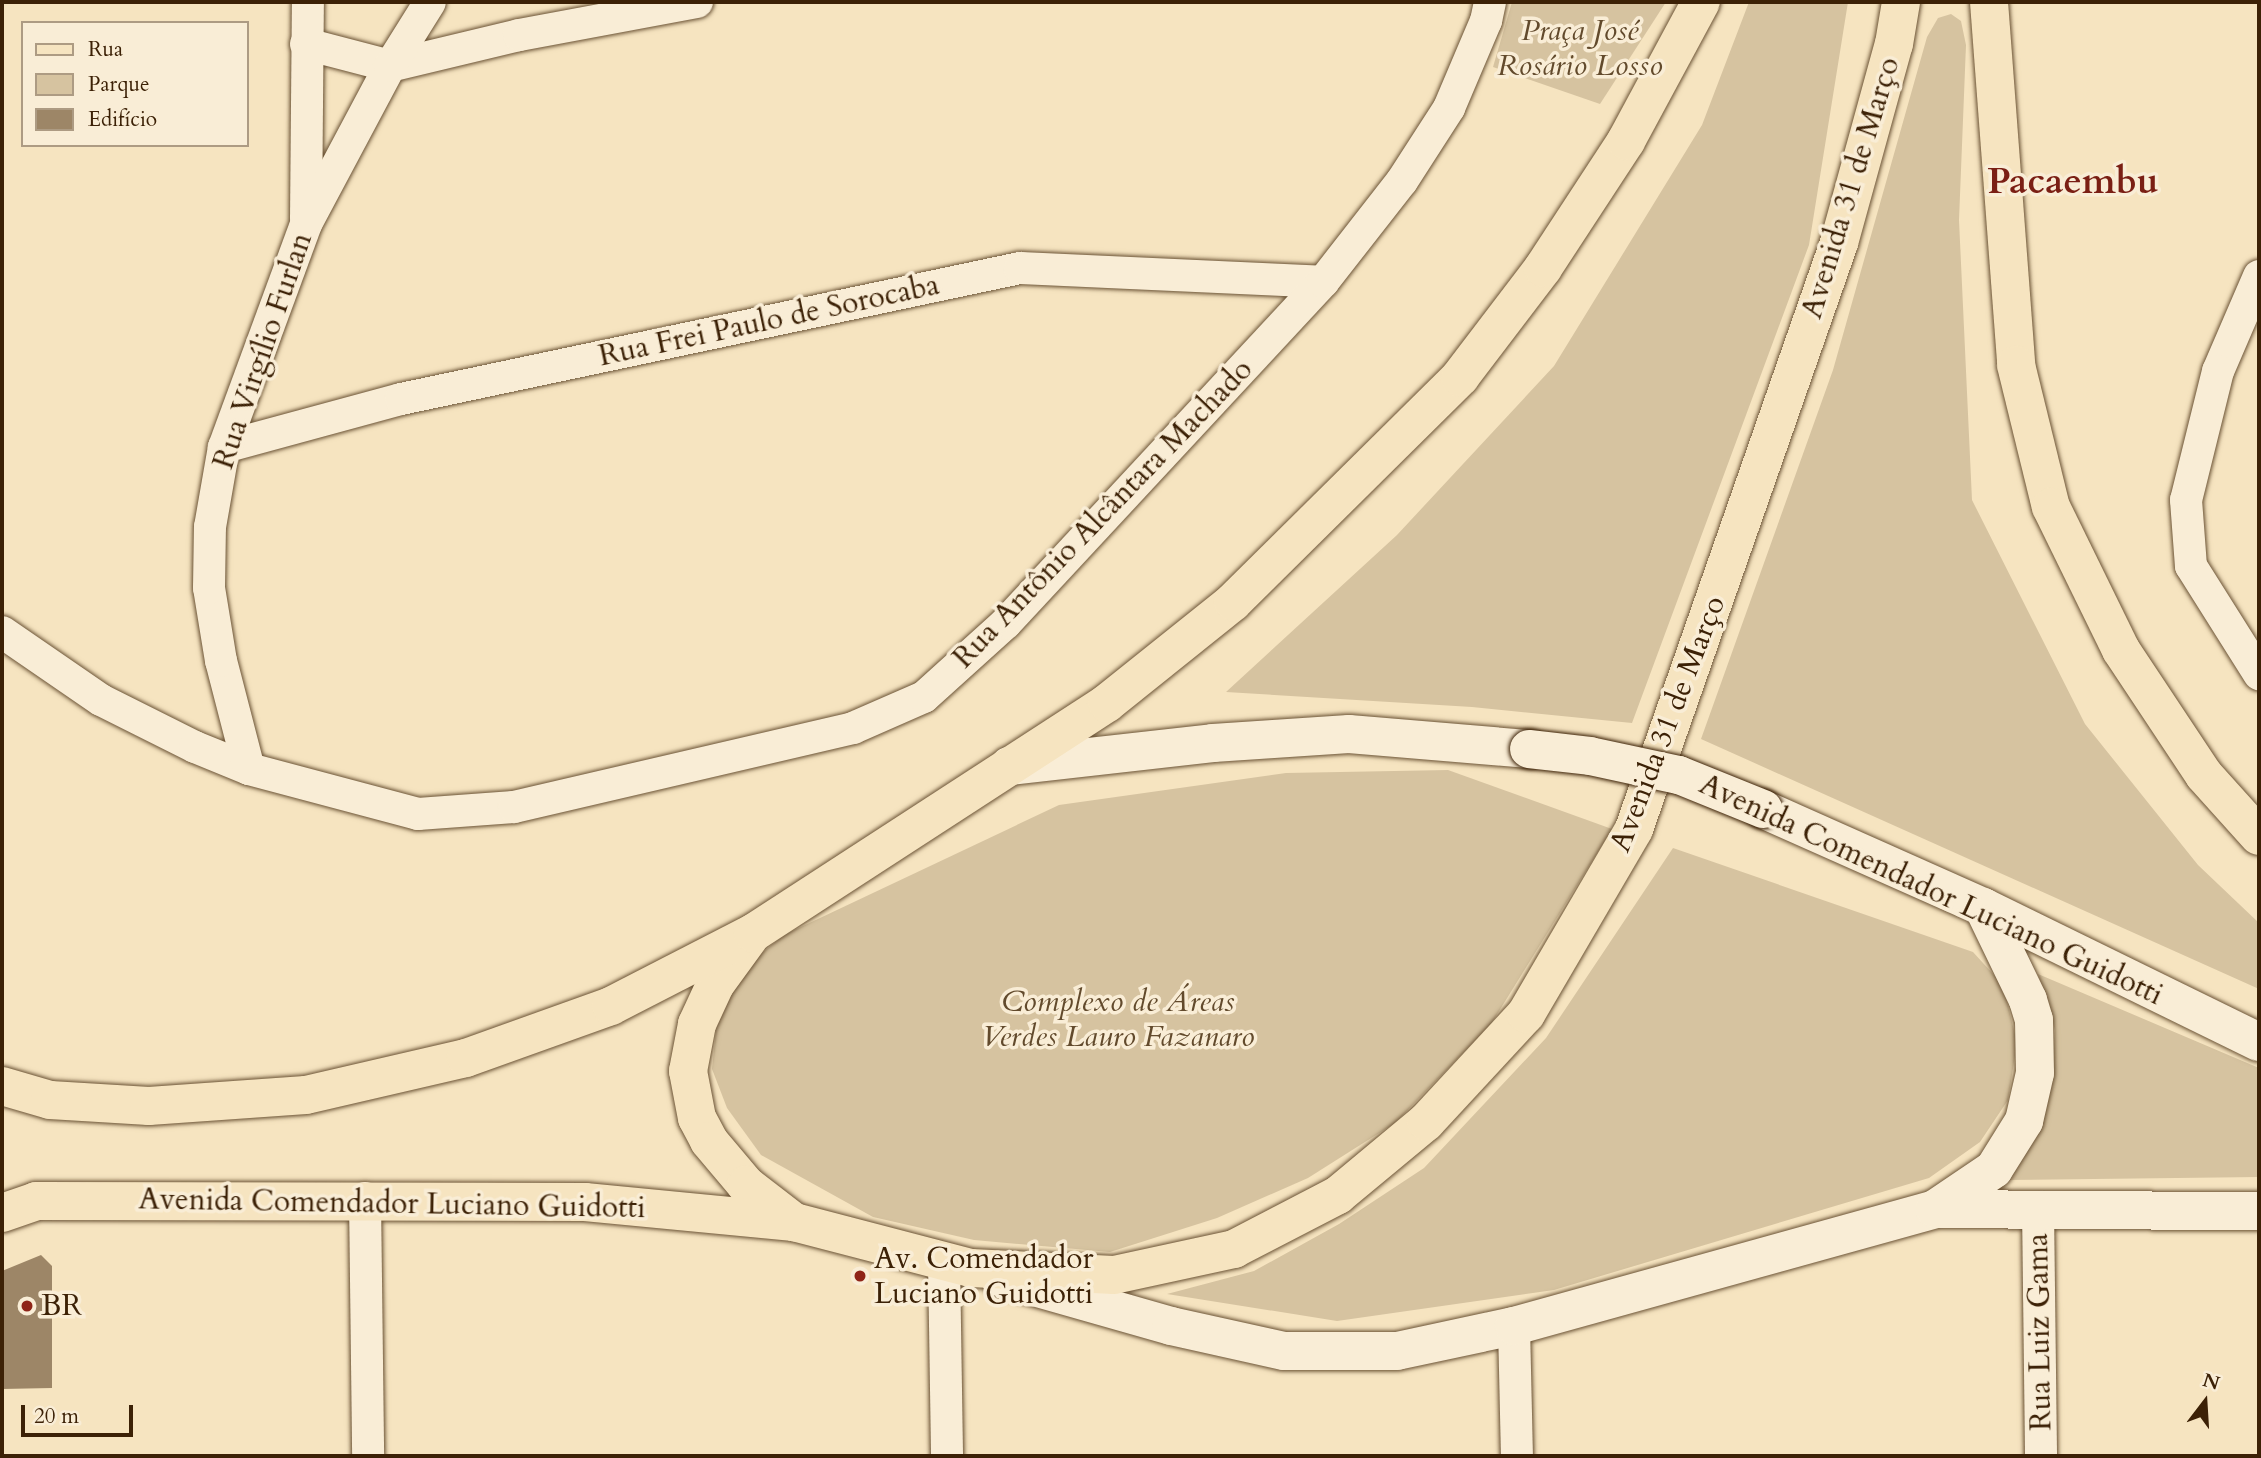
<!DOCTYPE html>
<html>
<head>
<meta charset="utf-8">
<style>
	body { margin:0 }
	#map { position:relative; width:2261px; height:1458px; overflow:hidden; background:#f6e4c0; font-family:Cardo,serif }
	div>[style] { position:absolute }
	.green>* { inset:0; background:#d6c3a0 }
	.building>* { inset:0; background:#9d8667 }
	.roads { filter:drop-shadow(0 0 2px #6a5234) drop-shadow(0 0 2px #6a5234) }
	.minor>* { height:32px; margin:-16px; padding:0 16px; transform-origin:16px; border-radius:16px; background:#f9edd6 }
	.secondary>* { height:38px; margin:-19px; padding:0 19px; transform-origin:19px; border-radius:19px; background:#f9edd6 }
	.primary>* { height:38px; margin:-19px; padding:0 19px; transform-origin:19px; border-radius:19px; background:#f6e4c0 }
	.bridges { filter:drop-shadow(0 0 2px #3c2106) drop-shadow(0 0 2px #3c2106) }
	.secondary-bridge>* { height:38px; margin:-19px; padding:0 19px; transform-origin:19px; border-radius:19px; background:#f9edd6 }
	.dots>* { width:19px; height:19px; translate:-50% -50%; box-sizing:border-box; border:4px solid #f9edd6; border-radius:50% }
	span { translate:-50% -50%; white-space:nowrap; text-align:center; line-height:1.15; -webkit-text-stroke:7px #f9edd6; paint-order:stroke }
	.park-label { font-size:30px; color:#624a2c; font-style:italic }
	.street-label { font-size:30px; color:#3c2106 }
	.poi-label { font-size:30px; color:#3c2106 }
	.left { translate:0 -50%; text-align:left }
	.district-label { font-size:37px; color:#7a1f14; font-weight:700 }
	.frame { position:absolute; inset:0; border:4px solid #3c2106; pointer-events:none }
	.legend { position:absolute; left:21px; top:21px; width:228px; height:126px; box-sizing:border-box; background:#f9edd6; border:2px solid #ad9b83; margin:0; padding:9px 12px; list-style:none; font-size:21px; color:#3c2106 }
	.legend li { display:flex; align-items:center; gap:14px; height:35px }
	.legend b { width:35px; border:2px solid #ad9b83 }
	.north { position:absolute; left:2170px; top:1367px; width:70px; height:70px; -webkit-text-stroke:5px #f9edd6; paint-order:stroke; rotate:17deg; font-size:19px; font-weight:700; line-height:28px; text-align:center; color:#3c2106 }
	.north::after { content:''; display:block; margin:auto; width:24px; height:32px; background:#3c2106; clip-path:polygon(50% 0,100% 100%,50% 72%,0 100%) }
	.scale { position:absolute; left:21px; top:1405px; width:112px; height:32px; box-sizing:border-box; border:4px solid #3c2106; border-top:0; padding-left:9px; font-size:21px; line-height:24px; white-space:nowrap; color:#3c2106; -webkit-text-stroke:5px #f9edd6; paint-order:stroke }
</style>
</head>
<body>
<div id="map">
	<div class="green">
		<div style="clip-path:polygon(1512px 2px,1666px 2px,1600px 104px,1493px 67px)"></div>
		<div style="clip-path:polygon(1749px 2px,1848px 2px,1809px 245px,1632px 723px,1472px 707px,1226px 692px,1397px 535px,1554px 366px,1702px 125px)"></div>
		<div style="clip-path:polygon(1951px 14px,1961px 21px,1966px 45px,1959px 220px,1972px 500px,2085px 724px,2198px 865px,2259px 923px,2259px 989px,1701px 739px,1833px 370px,1927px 37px,1938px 18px)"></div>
		<div style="clip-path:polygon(1448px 770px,1612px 829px,1491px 1024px,1395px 1123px,1308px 1178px,1217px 1218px,1110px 1252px,974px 1240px,873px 1217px,761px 1155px,727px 1108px,712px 1069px,718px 1011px,741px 970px,784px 935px,1059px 805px,1286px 773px)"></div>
		<div style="clip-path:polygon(1673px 848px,1973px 952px,2003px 985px,2017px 1043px,2008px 1100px,1980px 1142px,1929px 1178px,1554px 1290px,1337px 1321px,1167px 1294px,1254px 1271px,1339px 1224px,1424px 1168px,1546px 1038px)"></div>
		<div style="clip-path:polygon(2038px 974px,2259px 1068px,2259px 1177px,2005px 1180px,2053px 1065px,2055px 1030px)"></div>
	</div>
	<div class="building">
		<div style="clip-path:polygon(41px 1255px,52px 1266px,52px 1388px,2px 1389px,2px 1271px)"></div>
	</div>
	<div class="roads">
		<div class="minor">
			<div style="left:306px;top:44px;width:87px;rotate:14.7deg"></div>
			<div style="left:390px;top:66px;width:133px;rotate:-13.5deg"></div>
			<div style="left:519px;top:35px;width:181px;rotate:-10.5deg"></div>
			<div style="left:306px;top:219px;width:217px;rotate:-89.5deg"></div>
			<div style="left:2259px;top:276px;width:103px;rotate:113.3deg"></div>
			<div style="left:2218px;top:371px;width:133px;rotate:103.9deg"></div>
			<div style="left:2186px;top:500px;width:66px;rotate:85.7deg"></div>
			<div style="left:2191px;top:566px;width:128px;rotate:57.8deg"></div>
			<div style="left:224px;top:447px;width:183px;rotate:-15.2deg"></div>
			<div style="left:401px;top:399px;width:633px;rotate:-11.95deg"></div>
			<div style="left:1020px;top:268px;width:303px;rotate:2.6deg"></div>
			<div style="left:2px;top:632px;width:120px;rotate:34.5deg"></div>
			<div style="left:101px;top:700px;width:105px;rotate:26.6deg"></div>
			<div style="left:195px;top:747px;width:58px;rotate:22.2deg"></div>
			<div style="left:249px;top:769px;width:175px;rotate:14.9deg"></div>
			<div style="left:418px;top:814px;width:96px;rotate:-4.2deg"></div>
			<div style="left:514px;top:807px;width:348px;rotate:-13.1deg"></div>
			<div style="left:853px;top:728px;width:77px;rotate:-23.6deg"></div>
			<div style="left:924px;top:697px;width:110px;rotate:-42.1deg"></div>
			<div style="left:1006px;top:623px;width:466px;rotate:-47.1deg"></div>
			<div style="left:1323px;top:282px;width:128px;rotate:-52deg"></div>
			<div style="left:1402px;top:181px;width:87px;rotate:-57.2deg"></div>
			<div style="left:1449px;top:108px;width:95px;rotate:-67deg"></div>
			<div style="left:1486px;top:21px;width:19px;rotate:-78deg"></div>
			<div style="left:249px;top:769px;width:112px;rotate:-104.5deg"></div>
			<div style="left:221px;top:661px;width:74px;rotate:-99.3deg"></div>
			<div style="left:209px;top:588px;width:61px;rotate:-89.1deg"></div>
			<div style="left:210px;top:527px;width:81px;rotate:-80.1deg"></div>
			<div style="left:224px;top:447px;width:238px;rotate:-69.8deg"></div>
			<div style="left:306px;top:224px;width:179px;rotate:-62deg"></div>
			<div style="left:390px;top:66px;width:75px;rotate:-58deg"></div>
			<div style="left:365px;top:1198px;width:258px;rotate:89.3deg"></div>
			<div style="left:2038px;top:1207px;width:249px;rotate:89.3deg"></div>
			<div style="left:944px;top:1262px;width:194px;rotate:89.1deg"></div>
			<div style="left:1514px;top:1326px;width:130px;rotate:88.7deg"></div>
		</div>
		<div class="secondary">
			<div style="left:1009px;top:766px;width:205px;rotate:-6.4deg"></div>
			<div style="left:1213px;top:743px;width:136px;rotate:-3.8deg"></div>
			<div style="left:1349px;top:734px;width:181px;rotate:4.8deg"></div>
			<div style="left:1763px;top:809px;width:241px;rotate:24deg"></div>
			<div style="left:1983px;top:907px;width:307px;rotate:26.1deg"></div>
			<div style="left:1935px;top:1209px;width:71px;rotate:-34.1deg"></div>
			<div style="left:1994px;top:1169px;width:57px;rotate:-58deg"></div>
			<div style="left:2024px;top:1121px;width:49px;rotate:-77.1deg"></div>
			<div style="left:2035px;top:1073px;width:53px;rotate:-91.1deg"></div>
			<div style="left:2034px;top:1020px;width:21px;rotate:-107deg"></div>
			<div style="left:2028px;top:1000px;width:103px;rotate:-115.8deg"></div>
			<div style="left:999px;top:1277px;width:179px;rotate:15.9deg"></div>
			<div style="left:1171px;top:1326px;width:116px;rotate:12.5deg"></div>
			<div style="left:1284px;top:1351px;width:113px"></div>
			<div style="left:1397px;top:1351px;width:120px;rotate:-12.1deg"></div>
			<div style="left:1514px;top:1326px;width:437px;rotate:-15.5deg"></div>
			<div style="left:1935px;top:1209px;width:324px;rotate:0.4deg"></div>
		</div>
		<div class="primary">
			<div style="left:1989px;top:2px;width:364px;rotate:85.7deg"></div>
			<div style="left:2016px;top:365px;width:146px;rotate:76.2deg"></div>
			<div style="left:2051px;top:507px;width:159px;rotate:63.9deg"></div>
			<div style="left:2121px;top:650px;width:150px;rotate:56.4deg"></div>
			<div style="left:2204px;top:775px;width:82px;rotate:48deg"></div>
			<div style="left:749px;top:938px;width:58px;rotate:125.9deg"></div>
			<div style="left:715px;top:985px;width:43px;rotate:114.8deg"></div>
			<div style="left:697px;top:1024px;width:48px;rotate:100.8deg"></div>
			<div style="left:688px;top:1071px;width:48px;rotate:79.2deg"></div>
			<div style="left:697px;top:1118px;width:26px;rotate:62deg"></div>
			<div style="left:709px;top:1141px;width:57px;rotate:49.9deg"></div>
			<div style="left:746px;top:1185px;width:61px;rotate:37.6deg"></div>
			<div style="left:2px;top:1086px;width:50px;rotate:16.3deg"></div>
			<div style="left:50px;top:1100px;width:99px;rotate:3.5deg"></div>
			<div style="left:149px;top:1106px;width:157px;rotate:-4deg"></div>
			<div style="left:306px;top:1095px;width:164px;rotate:-13deg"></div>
			<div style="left:466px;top:1058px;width:154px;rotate:-19.7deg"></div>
			<div style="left:611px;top:1006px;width:160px;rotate:-27.2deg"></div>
			<div style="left:753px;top:933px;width:422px;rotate:-33deg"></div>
			<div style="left:1107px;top:703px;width:161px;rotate:-38.7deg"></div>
			<div style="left:1233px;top:602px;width:320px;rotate:-44.7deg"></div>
			<div style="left:1460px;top:377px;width:137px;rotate:-52.7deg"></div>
			<div style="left:1543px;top:268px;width:152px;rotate:-56.8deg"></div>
			<div style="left:1626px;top:141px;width:158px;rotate:-61.7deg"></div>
			<div style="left:2px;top:1213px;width:36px;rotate:-19deg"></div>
			<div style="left:36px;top:1201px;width:549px;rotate:0.1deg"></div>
			<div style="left:585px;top:1202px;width:210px;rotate:5.5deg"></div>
			<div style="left:794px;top:1222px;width:183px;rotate:14.6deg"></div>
			<div style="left:971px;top:1268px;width:143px;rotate:2.8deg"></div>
			<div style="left:1114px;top:1275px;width:123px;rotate:-12.2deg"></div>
			<div style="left:1234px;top:1249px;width:117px;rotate:-27.4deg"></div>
			<div style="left:1338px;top:1195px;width:114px;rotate:-39.7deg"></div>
			<div style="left:1426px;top:1122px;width:147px;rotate:-47.2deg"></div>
			<div style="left:1526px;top:1014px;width:214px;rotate:-59.7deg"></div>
			<div style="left:1634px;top:829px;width:621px;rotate:-70.72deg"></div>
			<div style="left:1839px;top:243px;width:206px;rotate:-74.6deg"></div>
			<div style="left:1894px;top:44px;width:43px;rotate:-80.5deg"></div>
		</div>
	</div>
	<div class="bridges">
		<div class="secondary-bridge">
			<div style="left:1529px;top:749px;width:61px;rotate:6.5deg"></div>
			<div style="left:1590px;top:756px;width:91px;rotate:12.1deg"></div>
			<div style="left:1679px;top:775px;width:91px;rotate:22deg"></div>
		</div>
	</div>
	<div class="dots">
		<div style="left:860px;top:1276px;background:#8f2418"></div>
		<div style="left:27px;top:1306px;background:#8f2418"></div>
	</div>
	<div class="park-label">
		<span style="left:1580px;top:48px">Praça José<br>Rosário Losso</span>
		<span style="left:1118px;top:1019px">Complexo de Áreas<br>Verdes Lauro Fazanaro</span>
	</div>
	<div class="street-label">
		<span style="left:1851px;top:188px;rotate:-73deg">Avenida 31 de Março</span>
		<span style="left:769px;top:321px;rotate:-12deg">Rua Frei Paulo de Sorocaba</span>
		<span style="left:263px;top:351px;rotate:-71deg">Rua Virgílio Furlan</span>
		<span style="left:1103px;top:514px;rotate:-46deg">Rua Antônio Alcântara Machado</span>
		<span style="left:1668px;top:724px;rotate:-69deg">Avenida 31 de Março</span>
		<span style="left:1931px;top:890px;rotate:25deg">Avenida Comendador Luciano Guidotti</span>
		<span style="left:392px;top:1204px;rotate:1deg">Avenida Comendador Luciano Guidotti</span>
		<span style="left:2040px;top:1332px;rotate:-91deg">Rua Luiz Gama</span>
	</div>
	<div class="poi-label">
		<span class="left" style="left:874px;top:1276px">Av. Comendador<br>Luciano Guidotti</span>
		<span class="left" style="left:41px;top:1306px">BR</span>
	</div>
	<div class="district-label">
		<span style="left:2073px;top:181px">Pacaembu</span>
	</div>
	<div class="frame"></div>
	<ul class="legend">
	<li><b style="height:9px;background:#f6e4c0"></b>Rua</li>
	<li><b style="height:19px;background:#d6c3a0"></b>Parque</li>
	<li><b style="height:19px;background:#9d8667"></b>Edifício</li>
	</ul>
	<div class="north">N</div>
	<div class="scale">20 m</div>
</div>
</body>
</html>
